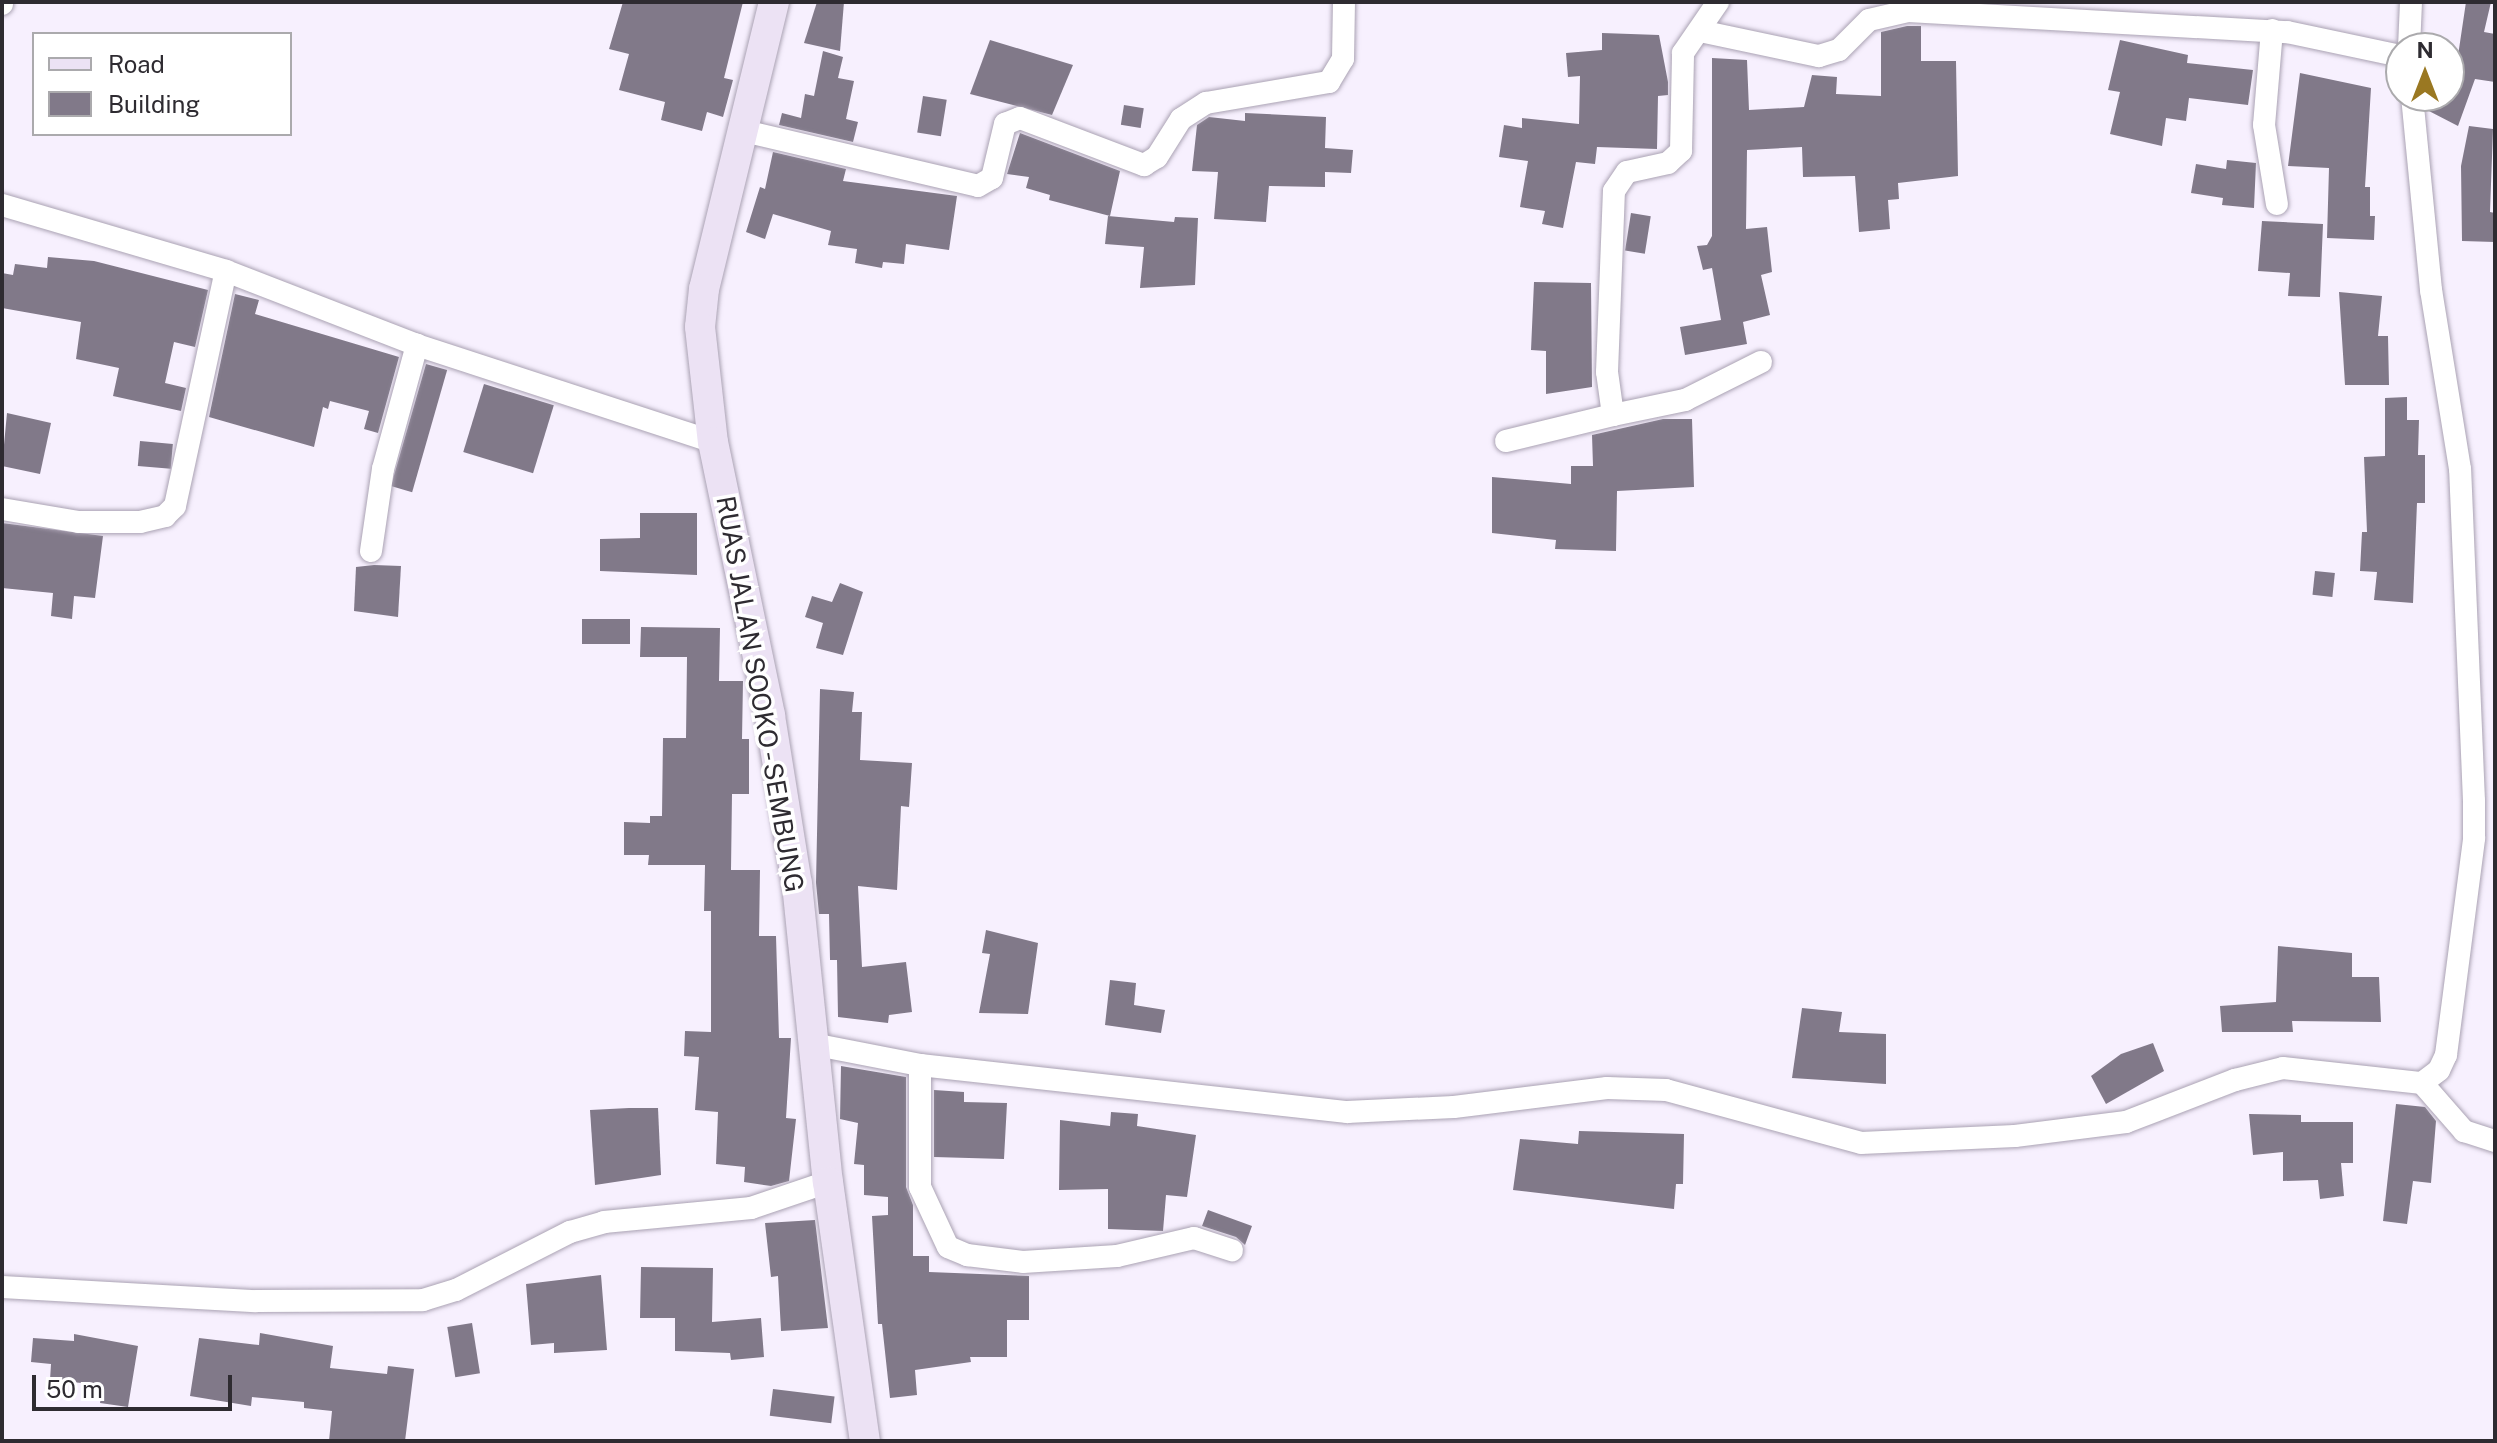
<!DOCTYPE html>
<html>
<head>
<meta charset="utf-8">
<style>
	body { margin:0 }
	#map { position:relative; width:2497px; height:1443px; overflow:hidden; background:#f7f0fe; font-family:"Public Sans",sans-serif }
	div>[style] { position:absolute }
	.building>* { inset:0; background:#817989; transform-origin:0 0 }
	.roads { filter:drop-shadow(0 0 2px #aaa2b3) drop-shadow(0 0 2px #aaa2b3) }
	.minor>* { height:22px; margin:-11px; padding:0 11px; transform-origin:11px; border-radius:11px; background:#fff }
	.secondary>* { height:30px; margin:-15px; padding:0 15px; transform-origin:15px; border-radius:15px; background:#ece2f4 }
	span { translate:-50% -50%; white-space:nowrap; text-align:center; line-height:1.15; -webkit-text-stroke:7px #fff; paint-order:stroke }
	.street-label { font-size:26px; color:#2e2b31 }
	.frame { position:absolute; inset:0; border:4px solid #2e2b31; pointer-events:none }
	.legend { position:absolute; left:32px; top:32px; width:260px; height:104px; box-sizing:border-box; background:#fff; border:2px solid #abaaad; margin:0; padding:10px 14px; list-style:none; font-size:24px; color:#2e2b31 }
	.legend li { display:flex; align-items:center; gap:16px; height:40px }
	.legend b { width:40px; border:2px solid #abaaad }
	.north { position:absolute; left:2385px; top:32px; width:80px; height:80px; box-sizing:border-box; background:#fff; border:2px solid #abaaad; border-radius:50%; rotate:0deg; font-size:22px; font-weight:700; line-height:32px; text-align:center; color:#2e2b31 }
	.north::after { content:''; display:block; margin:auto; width:28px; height:36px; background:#9a7822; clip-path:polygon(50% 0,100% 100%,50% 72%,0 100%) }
	.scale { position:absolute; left:32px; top:1375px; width:200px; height:36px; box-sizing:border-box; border:4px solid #2e2b31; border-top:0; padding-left:10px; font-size:24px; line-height:28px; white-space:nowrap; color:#2e2b31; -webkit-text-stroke:6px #fff; paint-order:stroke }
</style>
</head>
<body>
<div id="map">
	<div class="building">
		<div style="clip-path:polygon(623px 2px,743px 2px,724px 78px,733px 80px,723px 117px,707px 112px,702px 131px,661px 120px,665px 102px,619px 90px,629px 54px,609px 49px)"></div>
		<div style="clip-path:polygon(817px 2px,844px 2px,840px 51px,804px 43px)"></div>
		<div style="clip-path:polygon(2466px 2px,2491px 2px,2484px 32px,2495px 34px,2495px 82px,2475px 79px,2458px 126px,2427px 110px,2426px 96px,2452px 96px)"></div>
		<div style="clip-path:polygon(1907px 26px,1921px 26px,1921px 61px,1956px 61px,1958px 176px,1898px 183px,1899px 199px,1888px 200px,1890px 229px,1859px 232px,1855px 176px,1803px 177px,1802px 147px,1747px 150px,1746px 229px,1767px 227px,1772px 272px,1761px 275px,1770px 315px,1743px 322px,1747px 344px,1685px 355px,1680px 327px,1721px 320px,1712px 268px,1703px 270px,1697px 246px,1707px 245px,1712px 236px,1712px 58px,1747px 60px,1749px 110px,1804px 107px,1812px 75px,1837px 77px,1836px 94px,1881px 96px,1881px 32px)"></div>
		<div style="clip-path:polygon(1602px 33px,1659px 35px,1668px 82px,1668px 95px,1658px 96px,1657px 149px,1597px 147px,1595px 164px,1576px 162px,1563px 228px,1542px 224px,1545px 211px,1520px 207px,1528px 161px,1499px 157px,1504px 125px,1522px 128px,1522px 118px,1579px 124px,1580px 76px,1568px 77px,1566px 53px,1602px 50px)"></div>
		<div style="clip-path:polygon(990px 40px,1073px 65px,1052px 115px,970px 94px)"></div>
		<div style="clip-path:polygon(2120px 40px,2188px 55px,2187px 63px,2253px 70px,2248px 105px,2189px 98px,2186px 121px,2166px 118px,2162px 146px,2110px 134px,2120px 92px,2108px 90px)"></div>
		<div style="clip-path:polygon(823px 51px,843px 57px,838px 78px,854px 81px,846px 119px,858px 122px,853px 142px,779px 125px,782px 113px,801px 118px,805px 94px,814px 96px)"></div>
		<div style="clip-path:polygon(2300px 73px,2371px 88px,2365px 187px,2370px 187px,2370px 216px,2375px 216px,2374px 240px,2327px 238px,2329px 168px,2288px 166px)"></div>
		<div style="left:923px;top:96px;width:24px;height:37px;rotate:9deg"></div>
		<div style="left:1124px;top:105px;width:20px;height:20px;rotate:9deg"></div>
		<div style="clip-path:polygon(1245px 113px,1326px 117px,1325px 148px,1353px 150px,1351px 173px,1325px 172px,1325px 187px,1269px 186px,1266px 222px,1214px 219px,1218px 172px,1192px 171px,1197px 125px,1209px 117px,1245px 121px)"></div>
		<div style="clip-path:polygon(2469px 126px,2493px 129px,2490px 212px,2495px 213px,2495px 242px,2462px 241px,2461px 166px)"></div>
		<div style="clip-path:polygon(1020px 133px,1120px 171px,1110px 216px,1049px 200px,1050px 195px,1026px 188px,1029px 177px,1007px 174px)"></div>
		<div style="clip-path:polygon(773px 152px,846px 169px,843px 181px,957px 196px,949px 250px,906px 244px,904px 264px,883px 262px,882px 268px,855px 263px,857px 249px,828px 245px,831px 231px,773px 214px,765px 239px,746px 232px,760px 187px,765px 189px)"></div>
		<div style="clip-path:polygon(2227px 160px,2256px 163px,2254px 208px,2222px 205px,2223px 198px,2191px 193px,2196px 164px,2226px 169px)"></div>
		<div style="left:1631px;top:213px;width:20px;height:38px;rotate:9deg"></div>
		<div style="clip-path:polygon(1108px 216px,1174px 222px,1175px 217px,1198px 218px,1195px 285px,1140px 288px,1144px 247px,1105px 244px)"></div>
		<div style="clip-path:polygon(2262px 221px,2323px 224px,2320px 297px,2288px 296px,2290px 273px,2258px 271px)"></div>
		<div style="clip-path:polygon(48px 257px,94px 261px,208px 290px,195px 347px,174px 342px,165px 383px,186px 388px,181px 411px,113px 396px,119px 368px,76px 359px,81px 322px,2px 308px,2px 273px,13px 275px,15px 264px,47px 268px)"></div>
		<div style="clip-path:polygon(1534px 282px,1591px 283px,1592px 387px,1546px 394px,1546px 351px,1531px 350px)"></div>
		<div style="clip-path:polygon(2339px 292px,2382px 296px,2378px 336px,2388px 336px,2389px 385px,2345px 385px)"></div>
		<div style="clip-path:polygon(235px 294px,259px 300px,255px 314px,399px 357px,378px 433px,364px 429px,369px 411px,330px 401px,328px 409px,323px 407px,314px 447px,209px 417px)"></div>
		<div style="left:426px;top:364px;width:22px;height:127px;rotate:16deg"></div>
		<div style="left:484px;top:384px;width:73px;height:71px;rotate:17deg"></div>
		<div style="clip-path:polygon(2407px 397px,2407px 420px,2419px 420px,2418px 455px,2425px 455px,2425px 503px,2417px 503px,2413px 603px,2374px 600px,2377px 572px,2360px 571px,2362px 532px,2367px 532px,2364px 457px,2385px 456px,2385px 398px)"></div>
		<div style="clip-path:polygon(7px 413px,51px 423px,40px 474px,2px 466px)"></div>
		<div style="clip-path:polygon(1663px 419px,1692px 419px,1694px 487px,1617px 491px,1616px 551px,1555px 549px,1556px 540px,1492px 533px,1492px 477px,1571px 484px,1571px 466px,1593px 466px,1592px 435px)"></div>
		<div style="left:140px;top:441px;width:33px;height:25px;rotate:5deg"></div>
		<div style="clip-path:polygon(640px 513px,697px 513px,697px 575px,600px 571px,600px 539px,640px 538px)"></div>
		<div style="clip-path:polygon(2px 523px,103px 536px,95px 598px,74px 596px,72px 619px,51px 616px,53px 593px,2px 588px)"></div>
		<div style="clip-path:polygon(374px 565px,401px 566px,398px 617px,354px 611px,356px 567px)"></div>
		<div style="left:2315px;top:571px;width:20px;height:24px;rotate:6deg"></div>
		<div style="clip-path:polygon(840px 583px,863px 592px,843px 655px,816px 648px,823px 623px,805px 617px,812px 596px,832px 602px)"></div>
		<div style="left:582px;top:619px;width:48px;height:25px"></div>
		<div style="clip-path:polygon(641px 627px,720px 628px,719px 681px,743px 681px,742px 739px,749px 739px,749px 794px,732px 794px,731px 870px,760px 870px,759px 936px,776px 936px,779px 1038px,791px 1038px,786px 1118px,796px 1119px,789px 1181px,771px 1186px,744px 1182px,745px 1167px,716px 1164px,718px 1112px,695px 1110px,699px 1057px,684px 1056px,685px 1031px,711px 1032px,711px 911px,704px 911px,705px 865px,648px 865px,649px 855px,624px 855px,624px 822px,650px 823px,650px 816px,662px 816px,663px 738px,686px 738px,687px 657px,640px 657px)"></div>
		<div style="clip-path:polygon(820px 689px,854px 692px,852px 712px,862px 712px,860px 760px,912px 763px,909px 807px,901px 806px,897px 890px,858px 886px,862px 967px,906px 962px,912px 1012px,889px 1015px,888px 1023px,838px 1017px,837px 960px,830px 960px,829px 914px,819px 914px,816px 883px)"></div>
		<div style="clip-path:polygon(986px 930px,1038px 943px,1028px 1014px,979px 1013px,990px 954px,982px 953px)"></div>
		<div style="clip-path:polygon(2278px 946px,2352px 953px,2352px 977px,2379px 977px,2381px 1022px,2292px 1021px,2293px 1032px,2222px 1032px,2220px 1006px,2276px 1002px)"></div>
		<div style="clip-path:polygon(1110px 980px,1136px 983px,1134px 1005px,1165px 1010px,1161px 1033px,1105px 1025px)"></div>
		<div style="clip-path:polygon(1802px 1008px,1842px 1012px,1839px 1032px,1886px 1034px,1886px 1084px,1792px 1078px)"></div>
		<div style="clip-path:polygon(2153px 1043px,2164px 1071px,2106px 1104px,2091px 1076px,2121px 1054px)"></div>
		<div style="clip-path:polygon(841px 1066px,906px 1077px,906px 1187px,913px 1205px,913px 1256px,929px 1256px,929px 1272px,1029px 1276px,1029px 1320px,1007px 1320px,1007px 1357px,970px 1357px,971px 1362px,915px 1370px,917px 1395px,890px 1398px,882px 1324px,878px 1324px,872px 1216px,888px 1215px,888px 1197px,864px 1195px,864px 1165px,854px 1164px,858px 1123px,840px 1119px)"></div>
		<div style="clip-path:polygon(934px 1090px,964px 1092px,964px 1102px,1007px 1103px,1004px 1159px,934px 1157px)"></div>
		<div style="clip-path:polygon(2396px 1104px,2425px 1107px,2436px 1121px,2431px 1183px,2413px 1181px,2407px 1224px,2383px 1221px)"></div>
		<div style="clip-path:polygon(629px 1108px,658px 1108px,661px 1175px,595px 1185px,590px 1110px)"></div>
		<div style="clip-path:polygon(1111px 1112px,1138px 1114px,1137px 1126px,1196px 1135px,1187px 1197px,1166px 1195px,1163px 1231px,1108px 1229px,1108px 1189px,1059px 1190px,1060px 1120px,1110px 1126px)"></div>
		<div style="clip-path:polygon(2249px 1114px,2301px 1115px,2301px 1122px,2353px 1122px,2353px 1163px,2341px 1163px,2344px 1196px,2320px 1199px,2318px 1180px,2283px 1181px,2283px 1152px,2253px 1155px)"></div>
		<div style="clip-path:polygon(1579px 1131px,1684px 1134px,1683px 1184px,1676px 1184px,1674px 1209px,1513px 1190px,1520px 1139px,1578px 1144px)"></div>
		<div style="clip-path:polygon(1208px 1210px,1252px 1226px,1245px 1245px,1236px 1237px,1202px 1226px)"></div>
		<div style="clip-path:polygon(815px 1220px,828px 1328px,781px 1331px,778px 1276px,771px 1277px,765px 1223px)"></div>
		<div style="clip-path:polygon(641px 1267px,713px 1268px,712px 1322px,761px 1318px,764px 1357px,731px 1360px,730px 1353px,675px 1351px,675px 1318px,640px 1318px)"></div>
		<div style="clip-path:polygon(601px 1275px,607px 1350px,554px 1353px,554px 1343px,531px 1345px,526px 1284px)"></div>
		<div style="left:472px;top:1323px;width:51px;height:25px;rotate:81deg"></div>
		<div style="clip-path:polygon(260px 1333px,333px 1346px,330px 1368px,387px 1374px,388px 1366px,414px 1369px,405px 1441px,329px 1441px,332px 1411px,304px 1408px,304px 1402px,252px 1397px,251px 1406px,190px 1396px,199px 1338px,259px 1345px)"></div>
		<div style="clip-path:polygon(74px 1334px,138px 1346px,128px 1407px,100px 1403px,103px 1385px,50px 1380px,51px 1364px,31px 1362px,33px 1338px,74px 1341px)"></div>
		<div style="left:773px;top:1389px;width:62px;height:27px;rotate:7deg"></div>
	</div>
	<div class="roads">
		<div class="minor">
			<div style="left:2px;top:4px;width:2px;rotate:-90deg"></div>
			<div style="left:2272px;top:30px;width:95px;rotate:94.8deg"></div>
			<div style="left:2264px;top:125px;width:80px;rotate:80.7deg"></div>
			<div style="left:1700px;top:31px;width:122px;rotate:11.9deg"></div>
			<div style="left:1819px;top:56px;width:21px;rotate:-17deg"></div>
			<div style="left:1839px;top:50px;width:42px;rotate:-45deg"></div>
			<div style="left:1869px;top:20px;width:40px;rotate:-13deg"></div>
			<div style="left:1908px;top:11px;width:380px;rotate:3.2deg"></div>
			<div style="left:2287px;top:32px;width:116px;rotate:11.9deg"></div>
			<div style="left:2409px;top:48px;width:46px;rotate:-87.5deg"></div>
			<div style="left:744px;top:131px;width:240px;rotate:13.2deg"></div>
			<div style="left:978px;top:186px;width:16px;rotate:-30deg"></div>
			<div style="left:992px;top:178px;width:56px;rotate:-76.5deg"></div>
			<div style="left:1005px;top:124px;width:16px;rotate:-22deg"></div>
			<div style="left:1020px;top:118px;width:133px;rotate:20.8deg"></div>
			<div style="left:1144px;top:165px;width:15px;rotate:-32deg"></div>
			<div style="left:1157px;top:157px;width:45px;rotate:-57.7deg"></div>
			<div style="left:1181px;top:119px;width:30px;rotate:-33deg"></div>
			<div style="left:1206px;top:103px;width:125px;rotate:-9.7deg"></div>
			<div style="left:1329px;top:82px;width:27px;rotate:-59deg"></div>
			<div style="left:1343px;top:59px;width:57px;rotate:-89deg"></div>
			<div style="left:2px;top:205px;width:234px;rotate:16.4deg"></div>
			<div style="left:226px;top:271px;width:205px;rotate:21.2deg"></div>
			<div style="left:417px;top:345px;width:311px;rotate:18.1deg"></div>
			<div style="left:1613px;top:415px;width:74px;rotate:-11.8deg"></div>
			<div style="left:1685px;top:400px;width:85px;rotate:-26.6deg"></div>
			<div style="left:1506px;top:441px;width:110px;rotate:-13.7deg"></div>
			<div style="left:1613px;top:415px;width:43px;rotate:-97.9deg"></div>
			<div style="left:1607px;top:372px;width:181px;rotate:-87.8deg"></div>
			<div style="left:1614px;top:191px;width:23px;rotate:-56deg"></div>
			<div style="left:1627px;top:172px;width:42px;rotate:-12.4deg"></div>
			<div style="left:1668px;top:163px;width:18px;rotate:-43deg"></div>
			<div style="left:1681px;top:151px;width:98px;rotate:-88.8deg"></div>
			<div style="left:1683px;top:53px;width:62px;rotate:-55.5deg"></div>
			<div style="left:2px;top:509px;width:78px;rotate:9.6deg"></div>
			<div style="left:79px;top:522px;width:61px"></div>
			<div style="left:140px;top:522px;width:26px;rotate:-13deg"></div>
			<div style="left:165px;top:516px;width:14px;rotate:-45deg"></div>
			<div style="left:175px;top:506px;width:240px;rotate:-77.8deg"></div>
			<div style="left:371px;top:551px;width:83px;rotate:-81.7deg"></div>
			<div style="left:383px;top:469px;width:129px;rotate:-74.7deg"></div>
			<div style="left:812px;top:1044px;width:110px;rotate:11deg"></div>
			<div style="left:920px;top:1065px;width:430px;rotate:6.3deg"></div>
			<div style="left:1347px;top:1112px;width:107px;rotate:-2.7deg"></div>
			<div style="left:1454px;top:1107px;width:154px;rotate:-7.1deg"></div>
			<div style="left:1607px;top:1088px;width:59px;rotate:1.9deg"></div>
			<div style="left:1666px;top:1090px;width:202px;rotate:15.2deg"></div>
			<div style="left:1861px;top:1143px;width:154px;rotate:-2.6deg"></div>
			<div style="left:2015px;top:1136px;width:112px;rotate:-7.2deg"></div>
			<div style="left:2126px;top:1122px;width:117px;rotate:-21.1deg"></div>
			<div style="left:2235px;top:1080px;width:49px;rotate:-14deg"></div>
			<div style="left:2283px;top:1068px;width:140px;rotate:6.2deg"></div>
			<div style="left:2422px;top:1083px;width:21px;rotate:-37deg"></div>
			<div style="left:2439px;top:1070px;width:17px;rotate:-65deg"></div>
			<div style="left:2446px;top:1055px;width:219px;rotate:-82.6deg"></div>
			<div style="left:2474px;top:838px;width:37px;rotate:-90deg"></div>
			<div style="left:2474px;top:801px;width:332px;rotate:-92.4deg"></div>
			<div style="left:2460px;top:469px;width:181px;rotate:-99.2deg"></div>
			<div style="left:2431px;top:290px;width:195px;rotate:-95.6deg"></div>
			<div style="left:920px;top:1065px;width:122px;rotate:90deg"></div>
			<div style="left:920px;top:1187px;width:66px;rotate:65deg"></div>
			<div style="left:948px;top:1247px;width:21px;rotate:23deg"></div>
			<div style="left:967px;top:1255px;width:56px;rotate:7.1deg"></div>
			<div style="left:1023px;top:1262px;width:94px;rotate:-3.7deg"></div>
			<div style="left:1117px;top:1256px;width:79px;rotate:-13.2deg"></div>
			<div style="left:1194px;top:1238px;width:40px;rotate:18deg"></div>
			<div style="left:2422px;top:1083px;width:64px;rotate:48.8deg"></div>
			<div style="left:2464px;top:1131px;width:33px;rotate:18deg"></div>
			<div style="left:2px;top:1287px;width:254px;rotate:3.2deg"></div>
			<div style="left:256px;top:1301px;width:167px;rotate:-0.3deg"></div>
			<div style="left:423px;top:1300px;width:34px;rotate:-17deg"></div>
			<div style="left:456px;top:1290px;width:128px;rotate:-27deg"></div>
			<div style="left:570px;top:1232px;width:35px;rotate:-16deg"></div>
			<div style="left:604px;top:1222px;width:148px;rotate:-5.4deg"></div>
			<div style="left:751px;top:1208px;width:81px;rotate:-18.7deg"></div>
		</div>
		<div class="secondary">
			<div style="left:774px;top:2px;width:295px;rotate:103.7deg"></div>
			<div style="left:704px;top:289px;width:38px;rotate:96deg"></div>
			<div style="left:700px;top:327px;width:116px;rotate:83.6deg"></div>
			<div style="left:713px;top:442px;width:280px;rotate:78.2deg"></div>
			<div style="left:770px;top:716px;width:170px;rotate:80.9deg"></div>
			<div style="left:797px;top:884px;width:300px;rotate:84.1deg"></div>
			<div style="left:828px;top:1182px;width:262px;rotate:81.9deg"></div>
		</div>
	</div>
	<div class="street-label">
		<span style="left:760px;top:694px;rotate:80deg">RUAS JALAN SOOKO - SEMBUNG</span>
	</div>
	<div class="frame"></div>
	<ul class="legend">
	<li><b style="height:10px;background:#ece2f4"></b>Road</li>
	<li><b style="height:22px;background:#817989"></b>Building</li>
	</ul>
	<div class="north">N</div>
	<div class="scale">50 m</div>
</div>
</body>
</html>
